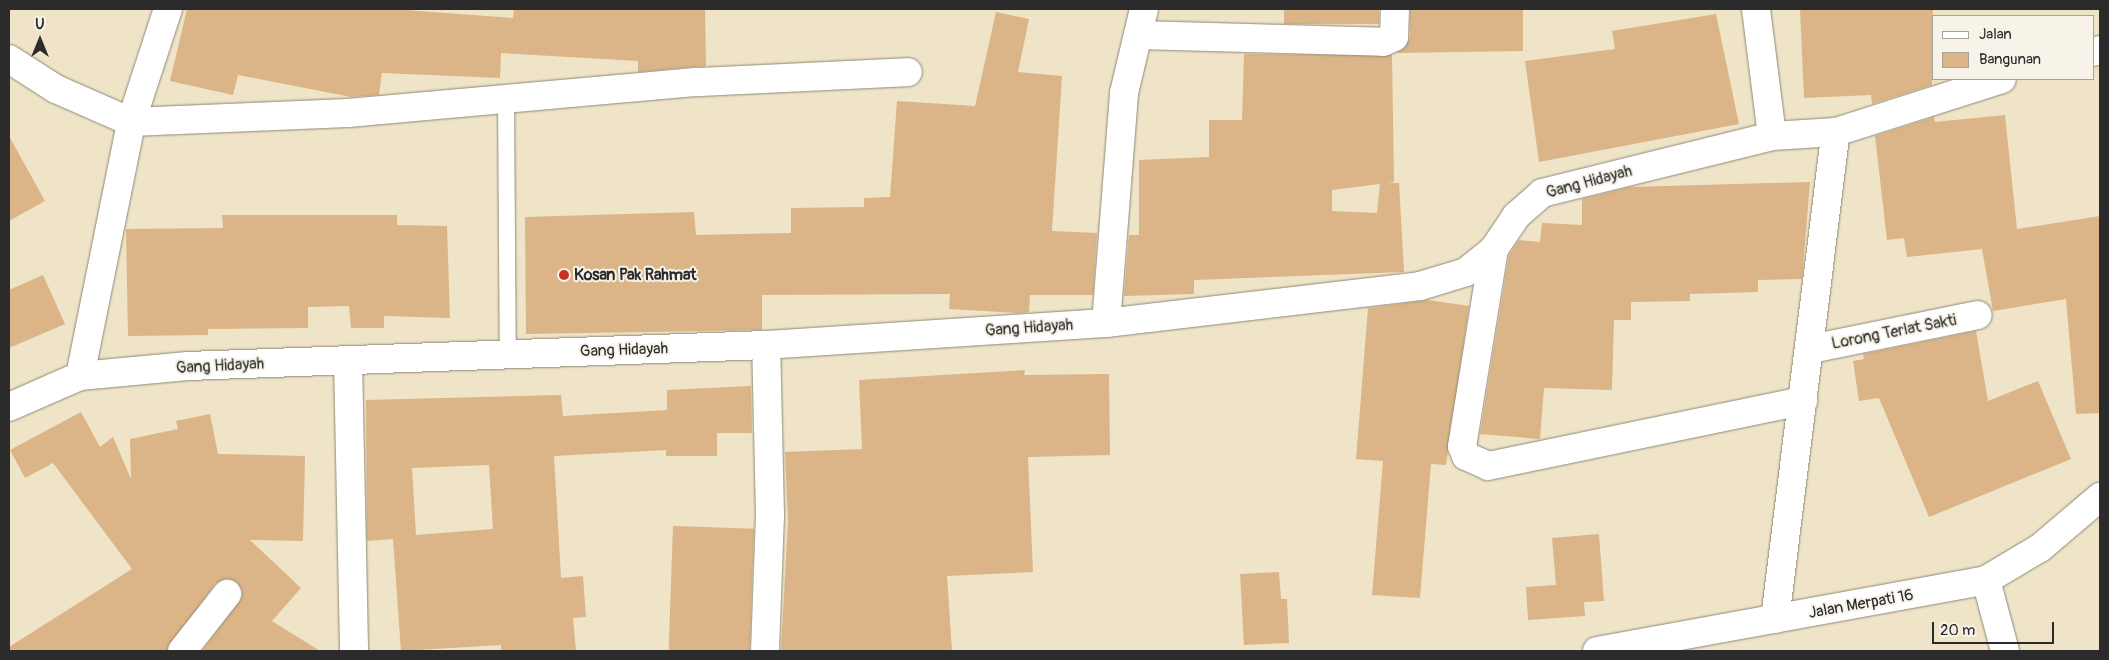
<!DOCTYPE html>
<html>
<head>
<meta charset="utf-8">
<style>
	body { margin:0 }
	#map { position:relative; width:2109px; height:660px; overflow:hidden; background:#efe4c7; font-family:Pangolin,sans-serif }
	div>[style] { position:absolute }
	.building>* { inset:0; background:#dbb487; transform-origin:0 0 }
	.roads { filter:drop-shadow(0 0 1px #8d8879) drop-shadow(0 0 1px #8d8879) }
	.lane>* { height:16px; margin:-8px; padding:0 8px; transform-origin:8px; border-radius:8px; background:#fff }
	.street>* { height:28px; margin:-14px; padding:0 14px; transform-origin:14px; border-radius:14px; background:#fff }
	.dots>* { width:14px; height:14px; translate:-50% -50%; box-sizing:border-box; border:2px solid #f7f3e8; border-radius:50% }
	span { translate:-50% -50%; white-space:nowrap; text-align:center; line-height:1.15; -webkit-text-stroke:4px #f7f3e8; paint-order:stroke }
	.street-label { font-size:16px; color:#2b2b2b }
	.poi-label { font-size:16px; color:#2b2b2b; font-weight:700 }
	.left { translate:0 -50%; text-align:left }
	.frame { position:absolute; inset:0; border:10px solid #2b2b2b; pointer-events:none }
	.legend { position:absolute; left:1932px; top:15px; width:162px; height:65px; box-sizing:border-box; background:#f7f3e8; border:1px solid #a5a39c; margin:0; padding:6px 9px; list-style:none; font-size:15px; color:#2b2b2b }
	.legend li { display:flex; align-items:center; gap:10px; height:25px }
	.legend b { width:25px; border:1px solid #a5a39c }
	.north { position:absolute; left:15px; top:15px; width:50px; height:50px; -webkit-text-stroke:4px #f7f3e8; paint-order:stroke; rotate:0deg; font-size:14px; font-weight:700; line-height:20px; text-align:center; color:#2b2b2b }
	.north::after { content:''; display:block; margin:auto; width:18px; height:22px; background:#2b2b2b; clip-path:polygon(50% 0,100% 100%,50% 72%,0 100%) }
	.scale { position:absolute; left:1932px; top:622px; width:122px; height:22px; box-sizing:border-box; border:2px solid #2b2b2b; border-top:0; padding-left:6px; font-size:15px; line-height:18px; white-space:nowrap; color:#2b2b2b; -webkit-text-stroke:4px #f7f3e8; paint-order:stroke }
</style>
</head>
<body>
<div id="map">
	<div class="building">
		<div style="clip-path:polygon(187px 9px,392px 9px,513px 18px,514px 9px,705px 9px,706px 66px,638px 72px,638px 61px,501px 53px,500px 78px,382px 73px,379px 95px,351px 97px,238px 75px,233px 95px,170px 81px)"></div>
		<div style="left:1284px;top:9px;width:95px;height:15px"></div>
		<div style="clip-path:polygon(1410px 9px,1523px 9px,1523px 51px,1397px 53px,1410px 38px)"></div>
		<div style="clip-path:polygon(1800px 9px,1933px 9px,1932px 85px,1872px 104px,1871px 95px,1804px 98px)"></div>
		<div style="clip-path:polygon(996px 12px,1029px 19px,1018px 72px,1062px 76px,1052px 231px,1097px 233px,1093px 295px,1030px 295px,1029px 312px,1019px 313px,949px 309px,950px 294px,762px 295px,762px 330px,526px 334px,525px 217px,694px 212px,696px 235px,791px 233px,791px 208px,864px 207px,864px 198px,890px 197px,897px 101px,975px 106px)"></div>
		<div style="clip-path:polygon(1716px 14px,1739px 124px,1539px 162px,1525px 61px,1615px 49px,1612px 31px)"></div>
		<div style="clip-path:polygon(evenodd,1244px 54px,1392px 55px,1394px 182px,1388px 183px,1399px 183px,1404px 272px,1194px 280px,1194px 294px,1124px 296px,1129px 235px,1139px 235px,1139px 160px,1209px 157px,1209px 120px,1242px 120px,1244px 54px,1380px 184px,1377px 213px,1332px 211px,1332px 190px,1380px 184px)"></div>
		<div style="clip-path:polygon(2005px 115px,2017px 229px,2100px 216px,2100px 413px,2076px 414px,2066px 299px,1993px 311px,1982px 249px,1907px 257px,1904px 238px,1887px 240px,1875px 136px,1934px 117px,1935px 122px)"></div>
		<div style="clip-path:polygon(9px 136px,45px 201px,9px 221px)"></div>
		<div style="clip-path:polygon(1810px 182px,1802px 279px,1758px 280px,1758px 292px,1690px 294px,1690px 301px,1631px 302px,1631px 320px,1614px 320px,1612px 390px,1544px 388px,1540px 439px,1480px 434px,1509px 255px,1519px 240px,1540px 242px,1542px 223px,1582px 225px,1582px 199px,1630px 187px)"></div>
		<div style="clip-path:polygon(222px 215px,397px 215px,397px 225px,447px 226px,450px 318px,384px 316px,384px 328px,351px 328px,349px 306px,308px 307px,308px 328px,208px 329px,208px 335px,128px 336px,126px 229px,223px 228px)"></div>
		<div style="clip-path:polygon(43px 275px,65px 324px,9px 348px,9px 290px)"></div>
		<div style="clip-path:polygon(1428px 300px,1469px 306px,1446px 465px,1431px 464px,1420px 598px,1372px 595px,1383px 461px,1356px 459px,1368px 308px)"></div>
		<div style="clip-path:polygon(1976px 331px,1988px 401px,2038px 381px,2071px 459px,1929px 517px,1879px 398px,1859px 401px,1853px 361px,1864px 359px,1863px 354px)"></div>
		<div style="clip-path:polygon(1025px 370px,1024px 375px,1109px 374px,1110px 455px,1028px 457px,1033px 572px,947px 576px,952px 651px,781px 651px,788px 520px,785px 452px,862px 449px,859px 380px)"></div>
		<div style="clip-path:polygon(evenodd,751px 386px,752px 433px,717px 433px,717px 456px,666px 456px,666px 450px,554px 456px,561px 578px,583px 576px,586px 617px,573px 618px,576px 651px,501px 651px,501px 645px,401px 651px,393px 539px,367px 541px,366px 400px,561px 395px,563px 416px,667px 410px,667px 390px,751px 386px,489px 465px,493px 529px,416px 535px,412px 468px,489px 465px)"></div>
		<div style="clip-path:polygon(81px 412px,100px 447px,113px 437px,131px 479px,130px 439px,178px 429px,176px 421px,210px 414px,218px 454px,305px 456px,303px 541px,250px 540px,301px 588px,272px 621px,320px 651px,202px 651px,242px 597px,237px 582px,229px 579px,215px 584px,167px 651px,9px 651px,9px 647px,132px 569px,53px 463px,25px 478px,10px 450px)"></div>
		<div style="left:673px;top:526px;width:81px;height:125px;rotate:2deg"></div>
		<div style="clip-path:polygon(1599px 534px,1604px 601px,1584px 602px,1585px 616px,1528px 620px,1526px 587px,1556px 585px,1552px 538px)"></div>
		<div style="clip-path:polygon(1279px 572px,1281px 599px,1287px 599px,1289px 643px,1244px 645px,1240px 574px)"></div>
	</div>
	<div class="roads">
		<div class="lane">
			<div style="left:506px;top:99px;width:255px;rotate:89.6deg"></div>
		</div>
		<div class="street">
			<div style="left:1756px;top:9px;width:128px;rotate:82.8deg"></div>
			<div style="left:1138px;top:35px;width:245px;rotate:1.6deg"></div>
			<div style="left:1383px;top:42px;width:12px;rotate:-24deg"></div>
			<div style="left:1394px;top:37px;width:28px;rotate:-88deg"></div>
			<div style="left:2093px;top:52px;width:7px;rotate:-16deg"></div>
			<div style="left:9px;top:59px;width:56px;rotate:32.6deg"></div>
			<div style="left:56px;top:89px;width:82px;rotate:23.7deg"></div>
			<div style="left:131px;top:122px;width:217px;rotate:-2.4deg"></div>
			<div style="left:348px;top:113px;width:351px;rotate:-5.1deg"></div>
			<div style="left:698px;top:82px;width:210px;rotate:-2.7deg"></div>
			<div style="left:1494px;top:249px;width:200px;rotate:99.2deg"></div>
			<div style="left:1462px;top:446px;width:11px;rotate:68deg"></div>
			<div style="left:1466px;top:456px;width:24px;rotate:24deg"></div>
			<div style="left:1488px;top:466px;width:322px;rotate:-11.7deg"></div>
			<div style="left:1106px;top:323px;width:231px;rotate:-85.5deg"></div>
			<div style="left:1124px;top:93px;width:86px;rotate:-76.6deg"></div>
			<div style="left:1811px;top:349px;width:170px;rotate:-11.5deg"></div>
			<div style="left:348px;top:360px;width:291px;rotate:88.8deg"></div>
			<div style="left:80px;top:376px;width:259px;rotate:-78.6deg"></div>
			<div style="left:131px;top:122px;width:119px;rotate:-71.9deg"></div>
			<div style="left:9px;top:407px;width:77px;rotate:-23.6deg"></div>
			<div style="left:80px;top:376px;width:108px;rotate:-5.3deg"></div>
			<div style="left:188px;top:366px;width:578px;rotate:-2.08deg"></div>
			<div style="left:766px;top:345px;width:341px;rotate:-3.7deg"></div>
			<div style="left:1106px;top:323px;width:316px;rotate:-6.7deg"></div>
			<div style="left:1420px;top:286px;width:48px;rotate:-16.9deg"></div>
			<div style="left:1466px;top:272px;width:36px;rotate:-39deg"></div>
			<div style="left:1494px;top:249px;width:40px;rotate:-56deg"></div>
			<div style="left:1516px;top:216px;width:35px;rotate:-41deg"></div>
			<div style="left:1542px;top:193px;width:237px;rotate:-13.9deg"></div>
			<div style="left:1772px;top:136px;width:64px;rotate:-3.6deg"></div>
			<div style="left:1836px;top:132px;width:174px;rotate:-17.7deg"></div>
			<div style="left:1986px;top:580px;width:73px;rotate:75deg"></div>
			<div style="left:1775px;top:619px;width:491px;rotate:-82.9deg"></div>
			<div style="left:182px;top:651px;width:73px;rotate:-51.7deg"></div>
			<div style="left:765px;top:651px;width:136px;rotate:-87.9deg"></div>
			<div style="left:770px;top:515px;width:170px;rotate:-91.3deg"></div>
			<div style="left:1597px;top:651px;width:395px;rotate:-10.3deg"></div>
			<div style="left:1986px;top:580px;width:63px;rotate:-30.7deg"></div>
			<div style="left:2040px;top:548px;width:79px;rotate:-40.4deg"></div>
		</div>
	</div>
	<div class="dots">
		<div style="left:564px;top:275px;background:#c8321e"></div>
	</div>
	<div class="street-label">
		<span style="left:1589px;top:182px;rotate:-15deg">Gang Hidayah</span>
		<span style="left:1029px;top:328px;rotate:-4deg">Gang Hidayah</span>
		<span style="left:1894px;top:332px;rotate:-11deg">Lorong Terlat Sakti</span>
		<span style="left:624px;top:350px;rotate:-2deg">Gang Hidayah</span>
		<span style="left:220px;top:366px;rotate:-3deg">Gang Hidayah</span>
		<span style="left:1861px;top:604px;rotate:-10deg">Jalan Merpati 16</span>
	</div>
	<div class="poi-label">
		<span class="left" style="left:574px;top:275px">Kosan Pak Rahmat</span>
	</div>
	<div class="frame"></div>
	<ul class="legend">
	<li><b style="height:6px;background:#fff"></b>Jalan</li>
	<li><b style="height:14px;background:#dbb487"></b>Bangunan</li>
	</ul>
	<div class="north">U</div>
	<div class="scale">20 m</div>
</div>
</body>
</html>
